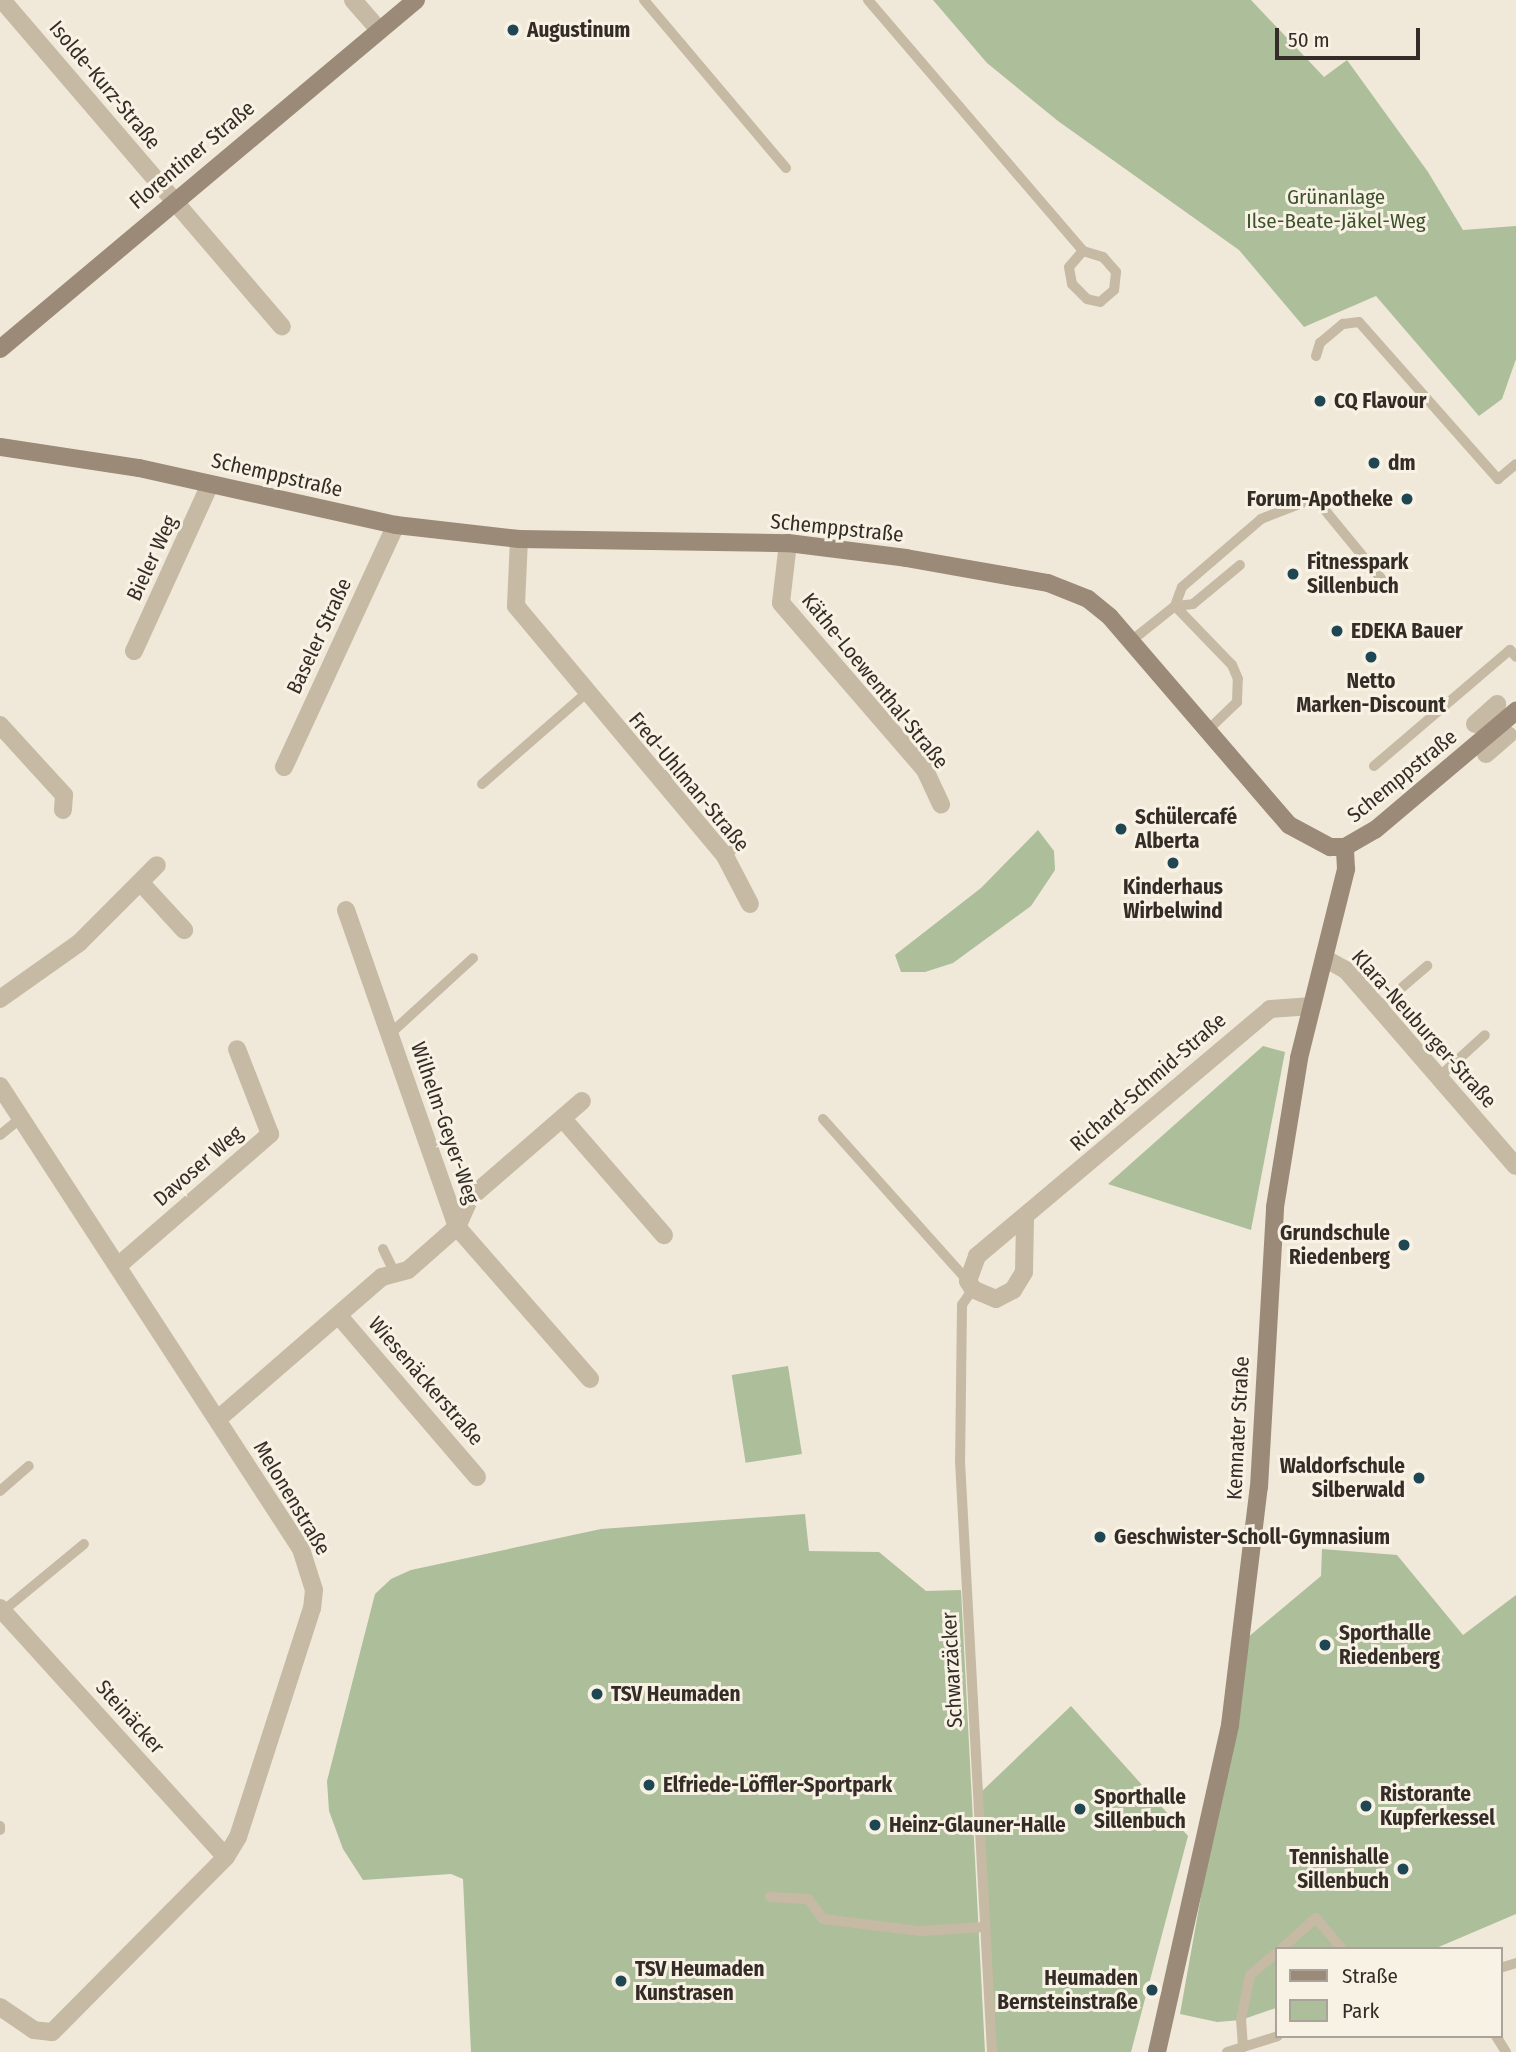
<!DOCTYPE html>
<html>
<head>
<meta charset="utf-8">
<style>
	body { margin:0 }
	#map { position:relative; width:1516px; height:2052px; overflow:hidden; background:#f0e9d9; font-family:"Fira Sans Condensed",sans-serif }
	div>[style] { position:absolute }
	.green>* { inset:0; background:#acbe9a; transform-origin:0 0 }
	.lane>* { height:10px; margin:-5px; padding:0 5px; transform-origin:5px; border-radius:5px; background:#c7baa5 }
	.street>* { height:18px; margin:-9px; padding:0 9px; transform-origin:9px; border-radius:9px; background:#c7baa5 }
	.secondary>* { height:18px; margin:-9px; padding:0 9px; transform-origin:9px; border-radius:9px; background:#9b8a77 }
	.dots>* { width:19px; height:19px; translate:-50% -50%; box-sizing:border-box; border:4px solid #f8f2e5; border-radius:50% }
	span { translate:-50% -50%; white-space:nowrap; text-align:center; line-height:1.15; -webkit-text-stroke:6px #f8f2e5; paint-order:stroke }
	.poi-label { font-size:21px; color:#342c26; font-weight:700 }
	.left { translate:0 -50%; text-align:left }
	.right { translate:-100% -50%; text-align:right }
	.street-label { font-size:21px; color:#342c26 }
	.park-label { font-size:21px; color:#3d512b }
	.legend { position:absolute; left:1275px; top:1947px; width:228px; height:91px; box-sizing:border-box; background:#f8f2e5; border:2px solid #aaa399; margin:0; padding:9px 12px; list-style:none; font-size:21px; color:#342c26 }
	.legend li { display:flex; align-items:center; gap:14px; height:35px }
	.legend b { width:35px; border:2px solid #aaa399 }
	.scale { position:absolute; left:1275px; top:28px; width:145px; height:32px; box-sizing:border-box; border:4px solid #342c26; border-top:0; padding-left:9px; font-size:21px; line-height:24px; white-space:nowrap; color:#342c26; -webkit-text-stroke:5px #f8f2e5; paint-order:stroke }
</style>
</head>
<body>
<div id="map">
	<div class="green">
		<div style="clip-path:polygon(933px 0,1251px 0,1324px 77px,1347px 60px,1428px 172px,1463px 230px,1516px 226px,1516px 359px,1502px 399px,1479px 416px,1376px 296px,1304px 327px,1239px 250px,1058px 121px,987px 63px)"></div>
		<div style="clip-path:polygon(1038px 830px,1054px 851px,1055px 870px,1031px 906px,953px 963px,925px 972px,901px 972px,895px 955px,981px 888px)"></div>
		<div style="clip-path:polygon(1263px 1046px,1285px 1052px,1251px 1230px,1108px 1184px)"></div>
		<div style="left:788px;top:1366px;width:89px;height:57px;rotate:81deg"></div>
		<div style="clip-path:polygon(805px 1514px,809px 1551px,879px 1552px,926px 1591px,961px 1590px,985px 2052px,471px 2052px,463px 1879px,451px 1874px,363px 1880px,343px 1849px,329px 1811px,327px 1781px,375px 1594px,391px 1579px,411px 1570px,601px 1529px)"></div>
		<div style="clip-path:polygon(1322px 1549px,1397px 1555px,1463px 1635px,1516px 1595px,1516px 1914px,1434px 1949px,1276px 1949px,1276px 2008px,1241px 2020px,1217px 2022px,1180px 2014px,1247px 1638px,1321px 1576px)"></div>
		<div style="clip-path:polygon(1071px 1706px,1188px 1836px,1131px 2052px,992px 2052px,979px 1794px)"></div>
	</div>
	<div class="lane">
		<div style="left:644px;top:0;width:220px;rotate:49.8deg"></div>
		<div style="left:868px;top:0;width:330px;rotate:49.4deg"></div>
		<div style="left:1083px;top:251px;width:21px;rotate:17deg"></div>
		<div style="left:1103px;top:257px;width:20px;rotate:49deg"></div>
		<div style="left:1116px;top:272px;width:18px;rotate:96deg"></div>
		<div style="left:1114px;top:290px;width:18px;rotate:139deg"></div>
		<div style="left:1100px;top:302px;width:13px;rotate:-167deg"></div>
		<div style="left:1087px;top:299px;width:21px;rotate:-135deg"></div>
		<div style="left:1072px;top:284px;width:17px;rotate:-100deg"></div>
		<div style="left:1069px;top:267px;width:21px;rotate:-49deg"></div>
		<div style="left:1316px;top:356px;width:14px;rotate:-73deg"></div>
		<div style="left:1320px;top:343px;width:30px;rotate:-40deg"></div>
		<div style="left:1343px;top:324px;width:16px;rotate:-7deg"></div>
		<div style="left:1359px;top:322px;width:210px;rotate:48.5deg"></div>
		<div style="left:1498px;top:479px;width:23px;rotate:-40deg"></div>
		<div style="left:1131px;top:641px;width:56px;rotate:-38.5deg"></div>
		<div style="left:1175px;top:606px;width:18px;rotate:-6deg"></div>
		<div style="left:1193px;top:604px;width:61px;rotate:-39.7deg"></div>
		<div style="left:1207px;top:731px;width:42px;rotate:-44deg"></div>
		<div style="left:1237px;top:702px;width:23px;rotate:-88deg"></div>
		<div style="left:1238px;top:679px;width:15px;rotate:-113deg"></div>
		<div style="left:1232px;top:665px;width:82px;rotate:-134deg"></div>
		<div style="left:1175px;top:606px;width:20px;rotate:-70deg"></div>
		<div style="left:1182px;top:587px;width:104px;rotate:-40.7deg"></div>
		<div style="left:1261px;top:519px;width:58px;rotate:-21.3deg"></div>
		<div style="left:1315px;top:498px;width:109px;rotate:50.6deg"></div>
		<div style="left:1374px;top:766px;width:179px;rotate:-40.5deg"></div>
		<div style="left:1510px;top:650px;width:9px;rotate:49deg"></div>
		<div style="left:660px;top:781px;width:22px;rotate:-39deg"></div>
		<div style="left:482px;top:784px;width:137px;rotate:-41.1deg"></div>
		<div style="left:725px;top:856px;width:21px;rotate:-41deg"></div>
		<div style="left:1378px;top:1008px;width:65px;rotate:-40.6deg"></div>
		<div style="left:391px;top:1033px;width:111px;rotate:-42.4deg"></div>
		<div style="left:1439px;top:1077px;width:62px;rotate:-42.4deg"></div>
		<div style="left:823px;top:1119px;width:217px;rotate:48.2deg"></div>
		<div style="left:0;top:1135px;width:27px;rotate:-39deg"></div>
		<div style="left:383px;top:1249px;width:25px;rotate:64deg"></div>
		<div style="left:973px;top:1289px;width:19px;rotate:125deg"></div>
		<div style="left:962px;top:1305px;width:156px;rotate:90.7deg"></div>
		<div style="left:960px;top:1461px;width:592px;rotate:86.9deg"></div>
		<div style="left:0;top:1491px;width:38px;rotate:-41deg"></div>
		<div style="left:3px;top:1611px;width:105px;rotate:-39.6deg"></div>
		<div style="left:0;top:1826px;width:4px;rotate:90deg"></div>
		<div style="left:770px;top:1897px;width:38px;rotate:3deg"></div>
		<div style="left:808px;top:1899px;width:25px;rotate:53deg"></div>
		<div style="left:823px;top:1919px;width:98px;rotate:7.1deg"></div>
		<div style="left:920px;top:1931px;width:65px;rotate:-3.5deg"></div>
		<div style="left:1281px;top:1949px;width:47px;rotate:-41.5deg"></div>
		<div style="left:1316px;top:1918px;width:40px;rotate:50deg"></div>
		<div style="left:1500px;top:1968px;width:17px;rotate:-17deg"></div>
		<div style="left:1496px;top:2036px;width:19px;rotate:58deg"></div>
		<div style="left:1243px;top:2047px;width:27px;rotate:-94deg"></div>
		<div style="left:1241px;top:2020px;width:46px;rotate:-78.7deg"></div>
		<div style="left:1250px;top:1975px;width:34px;rotate:-40deg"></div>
		<div style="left:1227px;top:2052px;width:53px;rotate:-17.4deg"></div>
	</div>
	<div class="street">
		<div style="left:2px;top:0;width:430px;rotate:49.4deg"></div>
		<div style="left:353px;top:0;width:38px;rotate:49deg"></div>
		<div style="left:519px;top:539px;width:67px;rotate:92.6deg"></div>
		<div style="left:516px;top:606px;width:326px;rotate:50.1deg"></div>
		<div style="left:725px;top:856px;width:54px;rotate:62.5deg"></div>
		<div style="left:788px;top:543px;width:60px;rotate:96.7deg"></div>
		<div style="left:781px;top:603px;width:221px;rotate:49.2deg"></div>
		<div style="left:925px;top:770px;width:38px;rotate:65deg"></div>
		<div style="left:134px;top:651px;width:183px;rotate:-65.5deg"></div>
		<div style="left:1475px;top:724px;width:30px;rotate:-42deg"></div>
		<div style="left:0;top:725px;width:95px;rotate:47.6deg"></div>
		<div style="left:64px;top:795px;width:15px;rotate:94deg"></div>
		<div style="left:1486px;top:754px;width:29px;rotate:-41deg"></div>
		<div style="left:284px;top:767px;width:267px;rotate:-65.2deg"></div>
		<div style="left:141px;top:883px;width:64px;rotate:47.5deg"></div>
		<div style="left:346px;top:910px;width:336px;rotate:70.7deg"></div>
		<div style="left:457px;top:1227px;width:202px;rotate:48.8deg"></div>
		<div style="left:1324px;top:958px;width:25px;rotate:29deg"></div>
		<div style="left:1346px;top:970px;width:259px;rotate:49.1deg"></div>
		<div style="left:0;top:999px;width:97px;rotate:-35.3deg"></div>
		<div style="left:79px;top:943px;width:110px;rotate:-45deg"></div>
		<div style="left:0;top:1086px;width:552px;rotate:56.97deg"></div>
		<div style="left:301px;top:1549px;width:43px;rotate:72.4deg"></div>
		<div style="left:314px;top:1590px;width:18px;rotate:96deg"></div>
		<div style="left:312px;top:1608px;width:241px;rotate:107.9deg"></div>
		<div style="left:238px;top:1837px;width:23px;rotate:121deg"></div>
		<div style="left:226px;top:1857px;width:247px;rotate:134.8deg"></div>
		<div style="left:52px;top:2032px;width:18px;rotate:-174deg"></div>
		<div style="left:34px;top:2030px;width:41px;rotate:-145.9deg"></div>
		<div style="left:563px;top:1119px;width:154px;rotate:49deg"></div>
		<div style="left:1025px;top:1220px;width:52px;rotate:91.1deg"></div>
		<div style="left:1024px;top:1272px;width:21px;rotate:121deg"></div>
		<div style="left:1013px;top:1290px;width:19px;rotate:152deg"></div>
		<div style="left:996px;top:1299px;width:25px;rotate:-157deg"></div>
		<div style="left:973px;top:1289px;width:9px;rotate:-122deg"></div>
		<div style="left:968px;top:1281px;width:27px;rotate:-70deg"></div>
		<div style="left:977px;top:1256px;width:383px;rotate:-40.1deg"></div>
		<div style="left:1270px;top:1009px;width:42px;rotate:-4.1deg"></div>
		<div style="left:119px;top:1265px;width:200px;rotate:-40.9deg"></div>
		<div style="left:270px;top:1134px;width:91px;rotate:-111.2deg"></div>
		<div style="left:339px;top:1316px;width:212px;rotate:49.4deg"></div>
		<div style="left:218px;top:1419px;width:217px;rotate:-40.9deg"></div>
		<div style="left:382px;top:1277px;width:27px;rotate:-15deg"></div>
		<div style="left:408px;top:1270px;width:65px;rotate:-41.3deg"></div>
		<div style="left:457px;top:1227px;width:32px;rotate:-66deg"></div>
		<div style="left:470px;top:1198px;width:148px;rotate:-40.9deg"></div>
		<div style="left:0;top:1608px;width:336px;rotate:47.8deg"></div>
	</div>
	<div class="secondary">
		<div style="left:0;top:349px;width:543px;rotate:-39.99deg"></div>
		<div style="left:0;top:447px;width:141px;rotate:8.6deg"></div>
		<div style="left:139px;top:468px;width:263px;rotate:12.5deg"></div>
		<div style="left:396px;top:525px;width:124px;rotate:6.5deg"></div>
		<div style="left:519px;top:539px;width:269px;rotate:0.9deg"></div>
		<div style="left:788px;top:543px;width:119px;rotate:7.2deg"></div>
		<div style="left:906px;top:558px;width:144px;rotate:10deg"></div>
		<div style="left:1048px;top:583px;width:43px;rotate:21.8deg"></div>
		<div style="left:1088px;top:599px;width:28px;rotate:39deg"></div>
		<div style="left:1110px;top:617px;width:274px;rotate:49.3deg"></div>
		<div style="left:1289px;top:825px;width:47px;rotate:28.2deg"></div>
		<div style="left:1330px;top:847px;width:15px"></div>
		<div style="left:1345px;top:847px;width:34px;rotate:-30deg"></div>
		<div style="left:1375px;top:830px;width:185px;rotate:-40.2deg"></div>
		<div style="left:1157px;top:2052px;width:335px;rotate:-77.4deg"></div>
		<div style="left:1230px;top:1725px;width:240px;rotate:-83.1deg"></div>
		<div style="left:1259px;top:1487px;width:280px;rotate:-86.7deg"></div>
		<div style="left:1275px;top:1207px;width:151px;rotate:-80.8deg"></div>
		<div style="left:1299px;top:1058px;width:195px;rotate:-76deg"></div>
		<div style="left:1346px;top:869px;width:22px;rotate:-93deg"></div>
	</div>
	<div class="dots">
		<div style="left:513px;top:30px;background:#1e4753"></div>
		<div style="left:1320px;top:401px;background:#1e4753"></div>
		<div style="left:1374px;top:463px;background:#1e4753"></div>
		<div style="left:1407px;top:499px;background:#1e4753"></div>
		<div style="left:1293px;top:574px;background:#1e4753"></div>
		<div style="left:1337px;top:631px;background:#1e4753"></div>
		<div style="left:1371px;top:657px;background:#1e4753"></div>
		<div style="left:1121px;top:829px;background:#1e4753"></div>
		<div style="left:1173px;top:863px;background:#1e4753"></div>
		<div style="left:1404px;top:1245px;background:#1e4753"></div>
		<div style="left:1419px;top:1478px;background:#1e4753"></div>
		<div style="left:1100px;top:1537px;background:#1e4753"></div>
		<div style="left:1325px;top:1645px;background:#1e4753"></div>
		<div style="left:597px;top:1694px;background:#1e4753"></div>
		<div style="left:649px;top:1785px;background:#1e4753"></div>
		<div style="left:1366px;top:1806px;background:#1e4753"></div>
		<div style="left:1080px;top:1809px;background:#1e4753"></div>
		<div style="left:875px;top:1825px;background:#1e4753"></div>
		<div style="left:1403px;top:1869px;background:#1e4753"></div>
		<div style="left:621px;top:1981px;background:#1e4753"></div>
		<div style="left:1152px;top:1990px;background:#1e4753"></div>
	</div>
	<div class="poi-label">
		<span class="left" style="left:527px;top:30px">Augustinum</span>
		<span class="left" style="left:1334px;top:401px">CQ Flavour</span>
		<span class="left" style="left:1388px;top:463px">dm</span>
		<span class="right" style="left:1393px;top:499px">Forum-Apotheke</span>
		<span class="left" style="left:1307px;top:574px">Fitnesspark<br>Sillenbuch</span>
		<span class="left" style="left:1351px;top:631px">EDEKA Bauer</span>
		<span style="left:1371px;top:693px">Netto<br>Marken-Discount</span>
		<span class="left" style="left:1135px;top:829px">Schülercafé<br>Alberta</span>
		<span style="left:1173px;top:899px">Kinderhaus<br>Wirbelwind</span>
		<span class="right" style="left:1390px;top:1245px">Grundschule<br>Riedenberg</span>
		<span class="right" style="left:1405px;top:1478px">Waldorfschule<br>Silberwald</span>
		<span class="left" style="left:1114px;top:1537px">Geschwister-Scholl-Gymnasium</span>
		<span class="left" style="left:1339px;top:1645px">Sporthalle<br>Riedenberg</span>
		<span class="left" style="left:611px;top:1694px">TSV Heumaden</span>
		<span class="left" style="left:663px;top:1785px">Elfriede-Löffler-Sportpark</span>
		<span class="left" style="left:1380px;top:1806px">Ristorante<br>Kupferkessel</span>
		<span class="left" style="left:1094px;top:1809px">Sporthalle<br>Sillenbuch</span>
		<span class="left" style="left:889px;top:1825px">Heinz-Glauner-Halle</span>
		<span class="right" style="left:1389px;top:1869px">Tennishalle<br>Sillenbuch</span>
		<span class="left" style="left:635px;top:1981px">TSV Heumaden<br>Kunstrasen</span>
		<span class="right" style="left:1138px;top:1990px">Heumaden<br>Bernsteinstraße</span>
	</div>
	<div class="street-label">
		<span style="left:105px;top:85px;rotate:50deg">Isolde-Kurz-Straße</span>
		<span style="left:192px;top:155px;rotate:-40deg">Florentiner Straße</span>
		<span style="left:277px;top:475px;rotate:13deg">Schemppstraße</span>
		<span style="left:837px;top:528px;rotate:6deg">Schemppstraße</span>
		<span style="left:152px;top:558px;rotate:-65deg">Bieler Weg</span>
		<span style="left:319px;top:636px;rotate:-65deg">Baseler Straße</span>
		<span style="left:875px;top:681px;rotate:51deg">Käthe-Loewenthal-Straße</span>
		<span style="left:1402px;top:776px;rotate:-39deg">Schemppstraße</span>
		<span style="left:689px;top:782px;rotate:50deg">Fred-Uhlman-Straße</span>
		<span style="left:1424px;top:1029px;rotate:48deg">Klara-Neuburger-Straße</span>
		<span style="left:1148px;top:1082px;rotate:-41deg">Richard-Schmid-Straße</span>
		<span style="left:445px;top:1123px;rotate:71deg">Wilhelm-Geyer-Weg</span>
		<span style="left:198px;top:1166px;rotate:-41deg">Davoser Weg</span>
		<span style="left:426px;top:1381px;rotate:49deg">Wiesenäckerstraße</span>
		<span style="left:1238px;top:1428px;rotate:-87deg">Kemnater Straße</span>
		<span style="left:292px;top:1498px;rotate:59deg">Melonenstraße</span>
		<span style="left:952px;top:1670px;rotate:-93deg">Schwarzäcker</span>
		<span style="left:130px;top:1717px;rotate:48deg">Steinäcker</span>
	</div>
	<div class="park-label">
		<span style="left:1336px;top:209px">Grünanlage<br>Ilse-Beate-Jäkel-Weg</span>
	</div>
	<ul class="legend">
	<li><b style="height:9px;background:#9b8a77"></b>Straße</li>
	<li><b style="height:19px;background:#acbe9a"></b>Park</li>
	</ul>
	<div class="scale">50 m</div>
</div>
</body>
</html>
